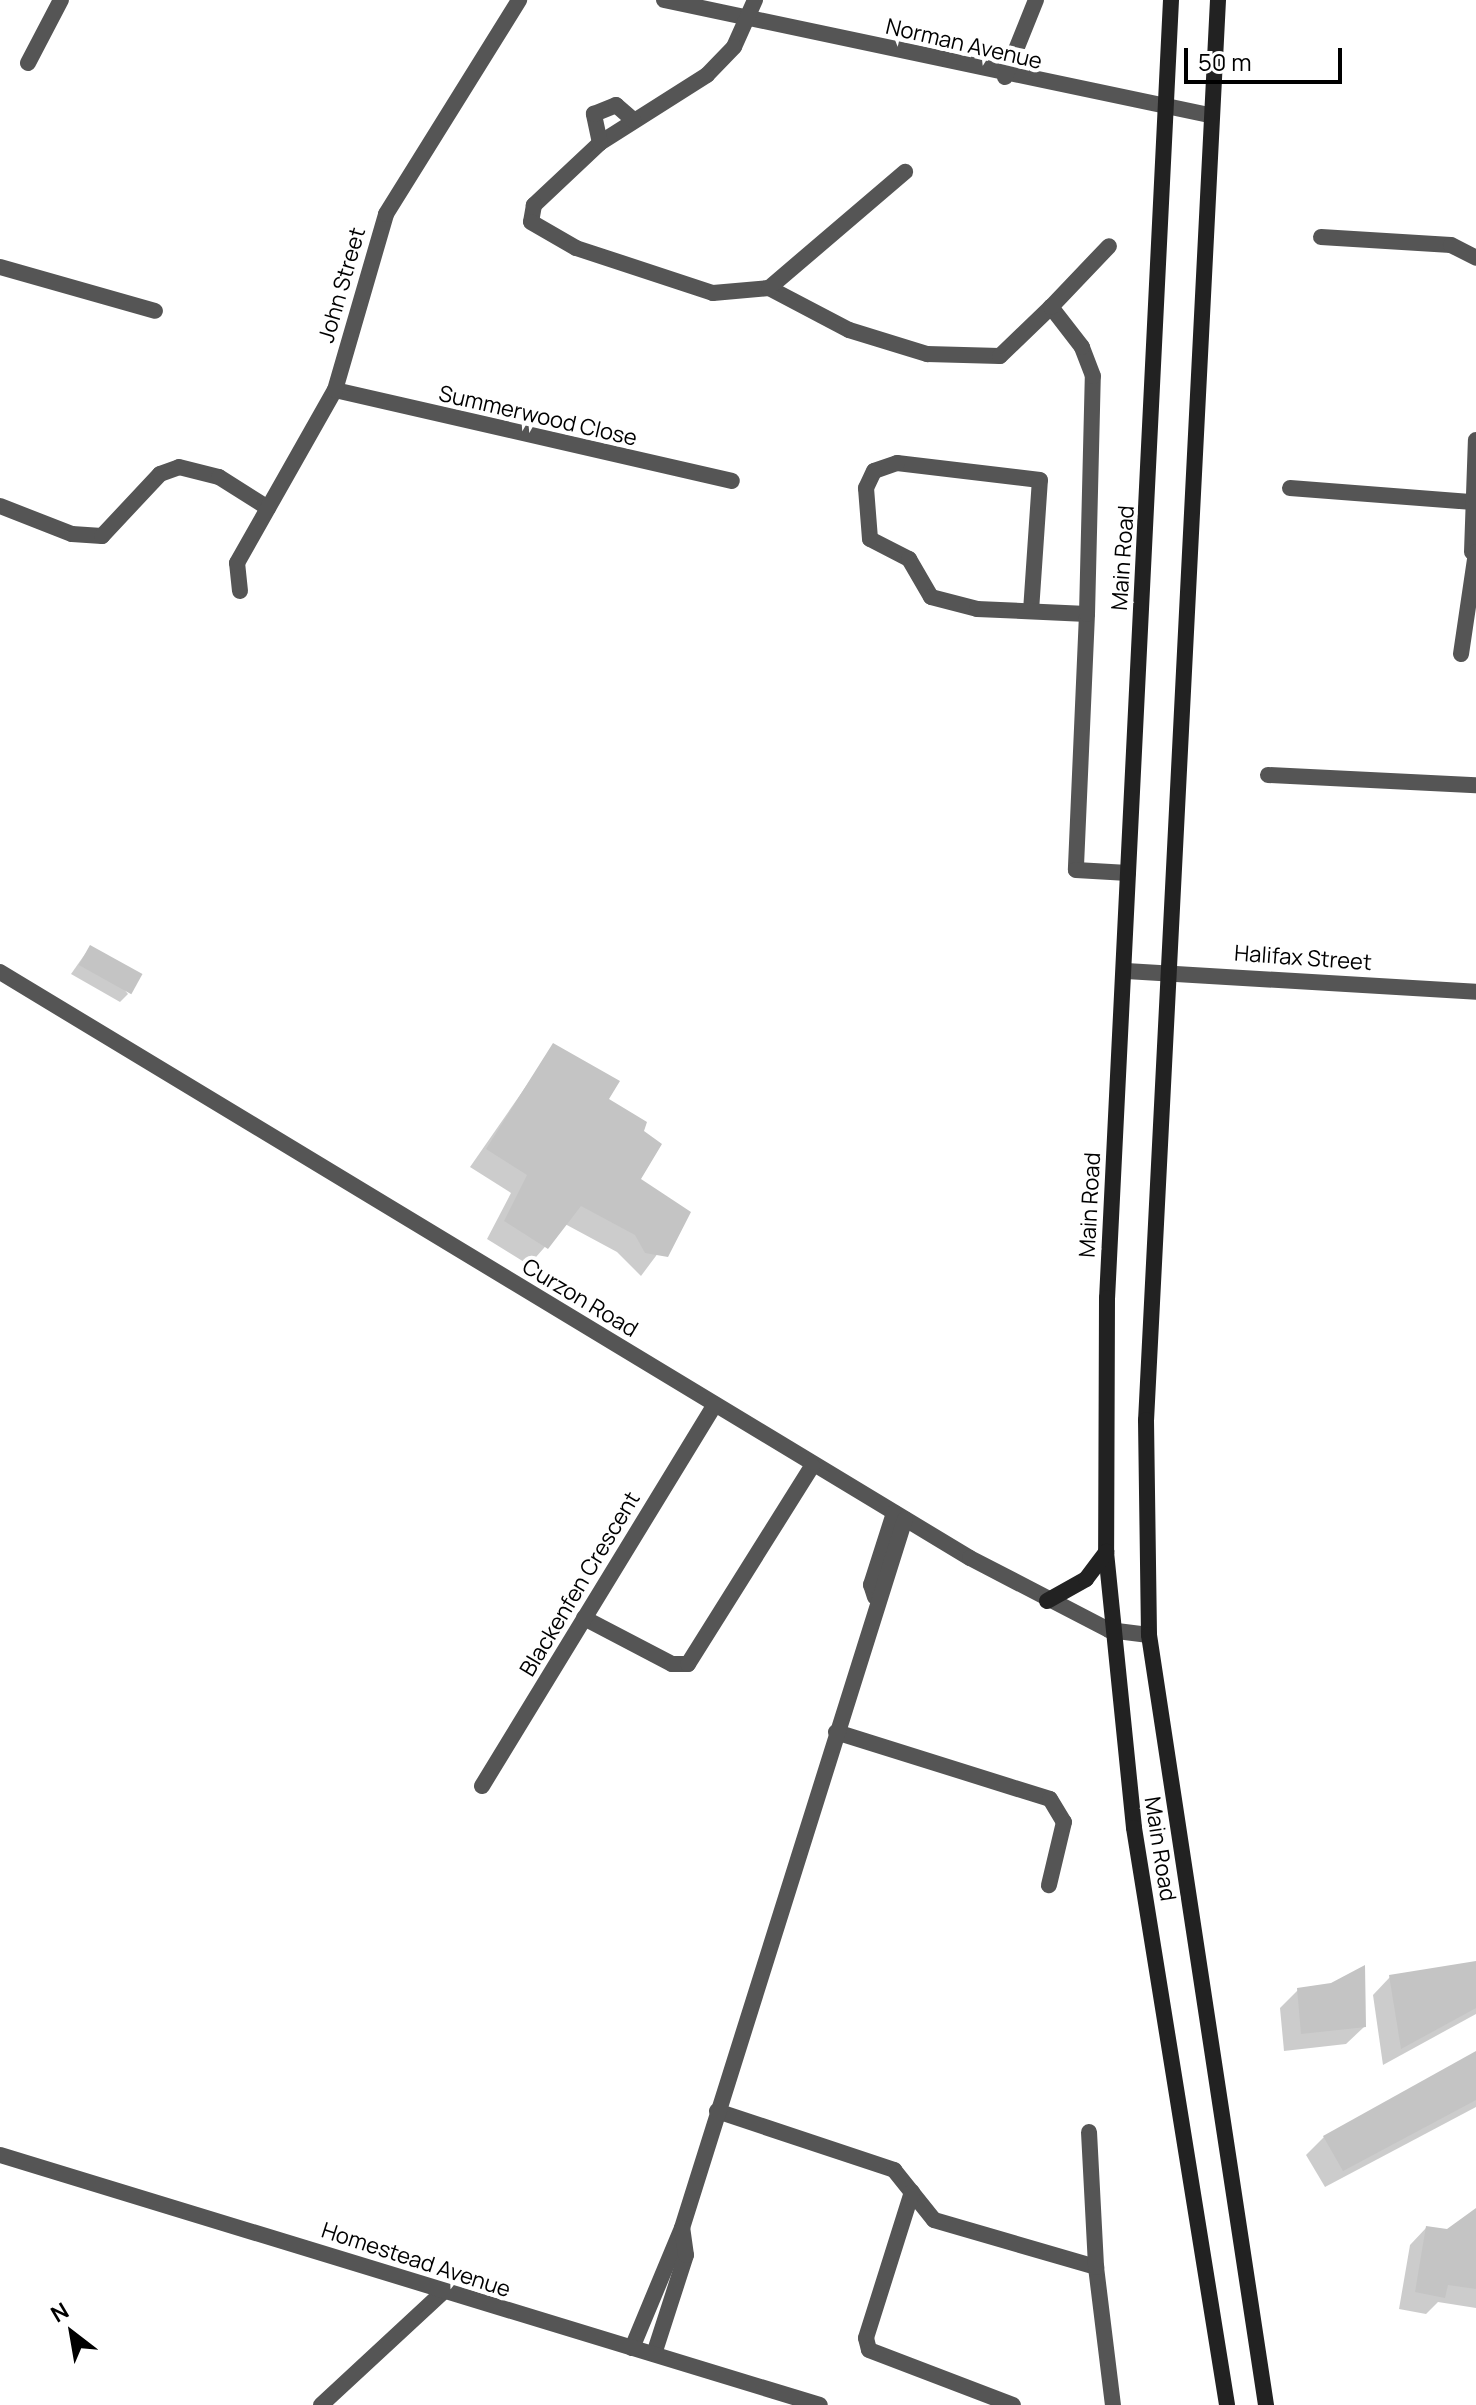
<!DOCTYPE html>
<html>
<head>
<meta charset="utf-8">
<style>
	body { margin:0 }
	#map { position:relative; width:1476px; height:2405px; overflow:hidden; background:#fff; font-family:Manrope,sans-serif }
	div>[style] { position:absolute }
	.shadow>* { inset:0; background:#0003 }
	.building>* { inset:0; background:#c4c4c4; transform-origin:0 0 }
	.minor>* { height:16px; margin:-8px; padding:0 8px; transform-origin:8px; border-radius:8px; background:#555 }
	.tertiary>* { height:16px; margin:-8px; padding:0 8px; transform-origin:8px; border-radius:8px; background:#555 }
	.secondary>* { height:16px; margin:-8px; padding:0 8px; transform-origin:8px; border-radius:8px; background:#222 }
	span { translate:-50% -50%; white-space:nowrap; text-align:center; line-height:1.15; -webkit-text-stroke:8px #fff; paint-order:stroke }
	.street-label { font-size:22px; color:#000 }
	.north { position:absolute; left:32px; top:2293px; width:80px; height:80px; -webkit-text-stroke:6px #fff; paint-order:stroke; rotate:329deg; font-size:22px; font-weight:700; line-height:32px; text-align:center; color:#000 }
	.north::after { content:''; display:block; margin:auto; width:28px; height:36px; background:#000; clip-path:polygon(50% 0,100% 100%,50% 72%,0 100%) }
	.scale { position:absolute; left:1184px; top:48px; width:158px; height:36px; box-sizing:border-box; border:4px solid #000; border-top:0; padding-left:10px; font-size:24px; line-height:28px; white-space:nowrap; color:#000; -webkit-text-stroke:6px #fff; paint-order:stroke }
</style>
</head>
<body>
<div id="map">
	<div class="shadow">
		<div style="clip-path:polygon(90px 947px,128px 994px,120px 1002px,71px 974px)"></div>
		<div style="clip-path:polygon(554px 1046px,606px 1100px,639px 1179px,688px 1213px,641px 1276px,617px 1252px,565px 1224px,529px 1265px,487px 1239px,511px 1193px,470px 1167px)"></div>
		<div style="clip-path:polygon(1476px 1963px,1476px 2014px,1383px 2065px,1373px 1995px,1390px 1977px)"></div>
		<div style="clip-path:polygon(1298px 1990px,1364px 2027px,1346px 2044px,1284px 2051px,1280px 2008px)"></div>
		<div style="clip-path:polygon(1476px 2052px,1476px 2107px,1325px 2187px,1306px 2155px,1324px 2137px)"></div>
		<div style="clip-path:polygon(1476px 2213px,1476px 2308px,1438px 2302px,1426px 2314px,1399px 2309px,1410px 2245px,1426px 2228px,1447px 2231px)"></div>
	</div>
	<div class="building">
		<div style="left:90px;top:945px;width:60px;height:23px;rotate:29deg"></div>
		<div style="clip-path:polygon(553px 1043px,620px 1081px,609px 1099px,647px 1122px,644px 1131px,662px 1144px,641px 1179px,691px 1212px,668px 1257px,645px 1253px,635px 1235px,581px 1206px,548px 1249px,504px 1221px,527px 1175px,486px 1149px)"></div>
		<div style="clip-path:polygon(1476px 1961px,1476px 2008px,1401px 2049px,1389px 1975px)"></div>
		<div style="clip-path:polygon(1365px 1965px,1366px 2027px,1301px 2034px,1297px 1988px,1331px 1983px)"></div>
		<div style="clip-path:polygon(1476px 2051px,1476px 2100px,1343px 2171px,1323px 2136px)"></div>
		<div style="clip-path:polygon(1476px 2208px,1476px 2289px,1448px 2285px,1445px 2298px,1415px 2292px,1426px 2226px,1447px 2229px)"></div>
	</div>
	<div class="minor">
		<div style="left:664px;top:0;width:557px;rotate:11.92deg"></div>
		<div style="left:755px;top:0;width:51px;rotate:114.1deg"></div>
		<div style="left:734px;top:47px;width:39px;rotate:134deg"></div>
		<div style="left:707px;top:75px;width:127px;rotate:147.6deg"></div>
		<div style="left:600px;top:143px;width:91px;rotate:136.8deg"></div>
		<div style="left:534px;top:205px;width:17px;rotate:100deg"></div>
		<div style="left:531px;top:222px;width:52px;rotate:30deg"></div>
		<div style="left:576px;top:248px;width:144px;rotate:18.2deg"></div>
		<div style="left:713px;top:293px;width:56px;rotate:-5.1deg"></div>
		<div style="left:769px;top:288px;width:90px;rotate:27.7deg"></div>
		<div style="left:849px;top:330px;width:82px;rotate:17.1deg"></div>
		<div style="left:927px;top:354px;width:73px;rotate:1.6deg"></div>
		<div style="left:1000px;top:356px;width:71px;rotate:-43.9deg"></div>
		<div style="left:28px;top:63px;width:71px;rotate:-62.4deg"></div>
		<div style="left:1005px;top:77px;width:83px;rotate:-68.1deg"></div>
		<div style="left:600px;top:143px;width:30px;rotate:-102deg"></div>
		<div style="left:594px;top:114px;width:24px;rotate:-22deg"></div>
		<div style="left:616px;top:105px;width:23px;rotate:41deg"></div>
		<div style="left:1321px;top:237px;width:130px;rotate:3.5deg"></div>
		<div style="left:1451px;top:245px;width:28px;rotate:27deg"></div>
		<div style="left:0;top:267px;width:161px;rotate:15.8deg"></div>
		<div style="left:769px;top:288px;width:179px;rotate:-40.5deg"></div>
		<div style="left:335px;top:390px;width:407px;rotate:12.9deg"></div>
		<div style="left:1290px;top:488px;width:184px;rotate:4.4deg"></div>
		<div style="left:0;top:506px;width:77px;rotate:21.3deg"></div>
		<div style="left:72px;top:534px;width:30px;rotate:4deg"></div>
		<div style="left:102px;top:536px;width:85px;rotate:-46.9deg"></div>
		<div style="left:160px;top:474px;width:20px;rotate:-20deg"></div>
		<div style="left:179px;top:467px;width:41px;rotate:14deg"></div>
		<div style="left:219px;top:477px;width:58px;rotate:32.3deg"></div>
		<div style="left:1472px;top:552px;width:112px;rotate:-88deg"></div>
		<div style="left:240px;top:591px;width:28px;rotate:-96deg"></div>
		<div style="left:237px;top:563px;width:199px;rotate:-60.5deg"></div>
		<div style="left:335px;top:390px;width:183px;rotate:-73.8deg"></div>
		<div style="left:386px;top:214px;width:252px;rotate:-58.1deg"></div>
		<div style="left:1031px;top:611px;width:131px;rotate:-86.1deg"></div>
		<div style="left:1040px;top:480px;width:144px;rotate:-173.2deg"></div>
		<div style="left:897px;top:463px;width:24px;rotate:161deg"></div>
		<div style="left:874px;top:471px;width:19px;rotate:115deg"></div>
		<div style="left:866px;top:488px;width:51px;rotate:85.5deg"></div>
		<div style="left:870px;top:539px;width:44px;rotate:27.1deg"></div>
		<div style="left:909px;top:559px;width:44px;rotate:59.9deg"></div>
		<div style="left:931px;top:597px;width:48px;rotate:14.6deg"></div>
		<div style="left:977px;top:609px;width:110px;rotate:2.6deg"></div>
		<div style="left:1087px;top:614px;width:256px;rotate:92.5deg"></div>
		<div style="left:1076px;top:870px;width:52px;rotate:3.3deg"></div>
		<div style="left:1087px;top:614px;width:238px;rotate:-88.6deg"></div>
		<div style="left:1093px;top:376px;width:31px;rotate:-111deg"></div>
		<div style="left:1082px;top:347px;width:51px;rotate:-127.8deg"></div>
		<div style="left:1051px;top:307px;width:84px;rotate:-46.4deg"></div>
		<div style="left:1461px;top:654px;width:103px;rotate:-81.6deg"></div>
		<div style="left:1268px;top:775px;width:208px;rotate:2.8deg"></div>
		<div style="left:1126px;top:971px;width:351px;rotate:3.4deg"></div>
		<div style="left:0;top:972px;width:1133px;rotate:31.14deg"></div>
		<div style="left:970px;top:1558px;width:157px;rotate:27.4deg"></div>
		<div style="left:1109px;top:1630px;width:40px;rotate:7.1deg"></div>
		<div style="left:875px;top:1597px;width:13px;rotate:-108deg"></div>
		<div style="left:871px;top:1585px;width:76px;rotate:-72.3deg"></div>
		<div style="left:584px;top:1618px;width:99px;rotate:27.6deg"></div>
		<div style="left:672px;top:1664px;width:16px"></div>
		<div style="left:688px;top:1664px;width:234px;rotate:-57.9deg"></div>
		<div style="left:836px;top:1732px;width:224px;rotate:17.4deg"></div>
		<div style="left:1050px;top:1799px;width:27px;rotate:59deg"></div>
		<div style="left:1064px;top:1822px;width:65px;rotate:103.4deg"></div>
		<div style="left:482px;top:1786px;width:447px;rotate:-58.6deg"></div>
		<div style="left:717px;top:2111px;width:187px;rotate:18.4deg"></div>
		<div style="left:894px;top:2170px;width:64px;rotate:51.3deg"></div>
		<div style="left:934px;top:2220px;width:169px;rotate:16.2deg"></div>
		<div style="left:1096px;top:2267px;width:139px;rotate:83deg"></div>
		<div style="left:1089px;top:2132px;width:135px;rotate:87deg"></div>
		<div style="left:912px;top:2192px;width:153px;rotate:107.5deg"></div>
		<div style="left:866px;top:2338px;width:12px;rotate:76deg"></div>
		<div style="left:869px;top:2350px;width:154px;rotate:20.9deg"></div>
		<div style="left:632px;top:2348px;width:130px;rotate:-67.4deg"></div>
		<div style="left:682px;top:2228px;width:743px;rotate:-72.54deg"></div>
		<div style="left:654px;top:2354px;width:104px;rotate:-72.1deg"></div>
		<div style="left:686px;top:2255px;width:27px;rotate:-98deg"></div>
		<div style="left:321px;top:2405px;width:165px;rotate:-42.8deg"></div>
	</div>
	<div class="tertiary">
		<div style="left:0;top:2155px;width:857px;rotate:16.96deg"></div>
	</div>
	<div class="secondary">
		<div style="left:1171px;top:0;width:1300px;rotate:92.82deg"></div>
		<div style="left:1107px;top:1298px;width:254px;rotate:90.2deg"></div>
		<div style="left:1106px;top:1552px;width:277px;rotate:84.2deg"></div>
		<div style="left:1134px;top:1828px;width:584px;rotate:80.84deg"></div>
		<div style="left:1218px;top:0;width:1422px;rotate:92.9deg"></div>
		<div style="left:1146px;top:1420px;width:215px;rotate:89.2deg"></div>
		<div style="left:1149px;top:1635px;width:779px;rotate:81.36deg"></div>
		<div style="left:1047px;top:1601px;width:45px;rotate:-29.4deg"></div>
		<div style="left:1086px;top:1579px;width:34px;rotate:-53deg"></div>
	</div>
	<div class="street-label">
		<span style="left:964px;top:44px;rotate:13deg">Norman Avenue</span>
		<span style="left:342px;top:285px;rotate:-74deg">John Street</span>
		<span style="left:538px;top:416px;rotate:13deg">Summerwood Close</span>
		<span style="left:1123px;top:558px;rotate:-86deg">Main Road</span>
		<span style="left:1303px;top:958px;rotate:4deg">Halifax Street</span>
		<span style="left:1090px;top:1205px;rotate:-87deg">Main Road</span>
		<span style="left:580px;top:1298px;rotate:31deg">Curzon Road</span>
		<span style="left:580px;top:1584px;rotate:-59deg">Blackenfen Crescent</span>
		<span style="left:1160px;top:1849px;rotate:81deg">Main Road</span>
		<span style="left:416px;top:2260px;rotate:18deg">Homestead Avenue</span>
	</div>
	<div class="north">N</div>
	<div class="scale">50 m</div>
</div>
</body>
</html>
